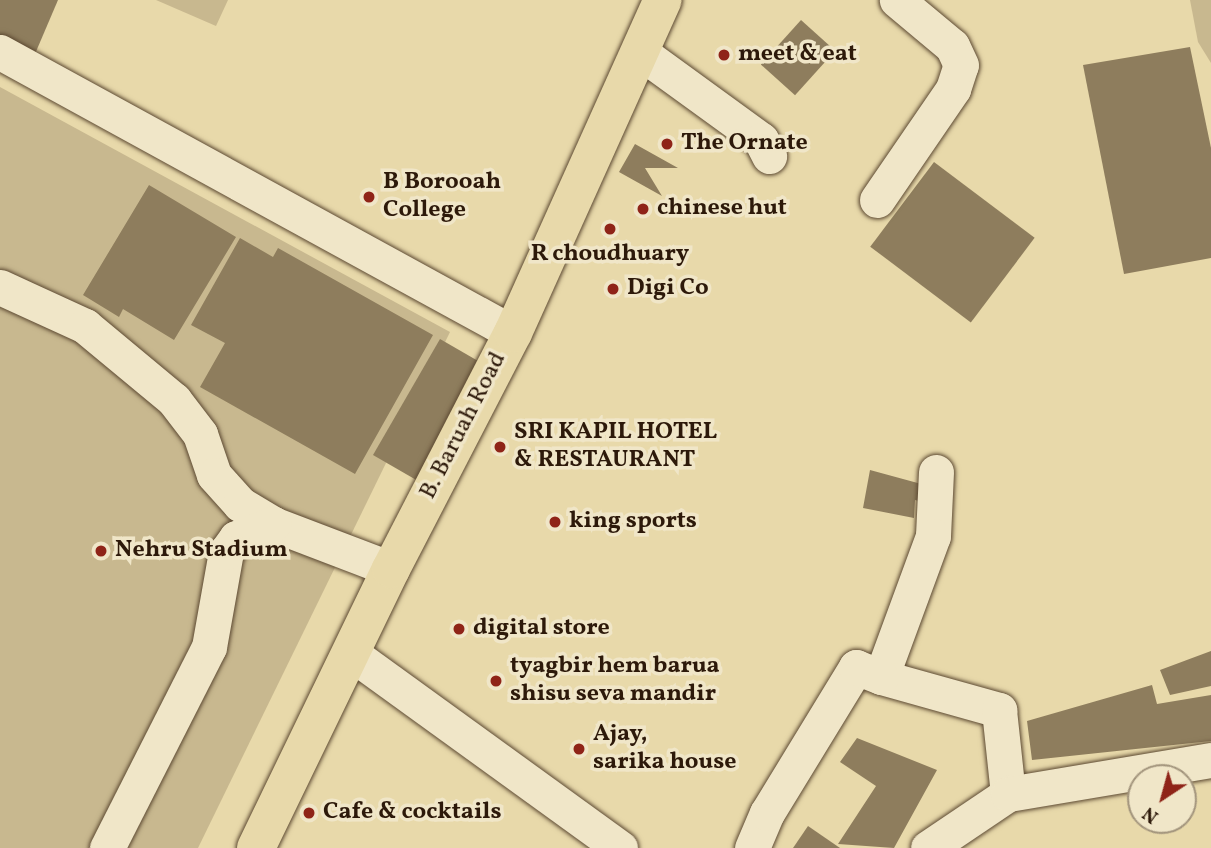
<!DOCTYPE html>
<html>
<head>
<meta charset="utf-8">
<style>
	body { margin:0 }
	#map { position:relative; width:1211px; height:848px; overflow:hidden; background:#e8d9aa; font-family:Vollkorn,serif }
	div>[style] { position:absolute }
	.green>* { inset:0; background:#c8b88f }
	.building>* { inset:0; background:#8e7d5d; transform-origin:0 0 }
	.roads { filter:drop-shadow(0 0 2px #5c4932) drop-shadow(0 0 2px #5c4932) }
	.minor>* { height:35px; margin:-17.5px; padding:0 17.5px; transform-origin:17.5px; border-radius:17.5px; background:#f0e6c8 }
	.major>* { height:38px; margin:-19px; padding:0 19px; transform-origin:19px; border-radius:19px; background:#e8d9aa }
	.dots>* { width:19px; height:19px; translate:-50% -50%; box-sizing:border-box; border:4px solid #f0e6c8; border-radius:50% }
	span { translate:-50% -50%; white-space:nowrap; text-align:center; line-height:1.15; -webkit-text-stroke:7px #f0e6c8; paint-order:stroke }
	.poi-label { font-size:24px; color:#2d190a; font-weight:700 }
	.left { translate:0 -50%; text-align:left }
	.street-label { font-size:24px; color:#2d190a }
	.north { position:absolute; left:1127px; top:764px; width:70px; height:70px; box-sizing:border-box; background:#f0e6c8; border:2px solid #a2947c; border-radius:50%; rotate:216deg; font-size:19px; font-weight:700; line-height:28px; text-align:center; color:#2d190a }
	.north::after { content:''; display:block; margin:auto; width:24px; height:32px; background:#8f2418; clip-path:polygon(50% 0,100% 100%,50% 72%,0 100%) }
</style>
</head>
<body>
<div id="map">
	<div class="green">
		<div style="clip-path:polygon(156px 0,228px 0,216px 26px)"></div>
		<div style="clip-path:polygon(1190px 0,1211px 0,1211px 63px,1198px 42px)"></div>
		<div style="clip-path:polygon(0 87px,450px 332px,198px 848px,0 848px)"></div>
	</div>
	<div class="building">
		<div style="clip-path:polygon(0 0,58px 0,29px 68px,0 52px)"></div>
		<div style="left:801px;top:20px;width:46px;height:60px;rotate:42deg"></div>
		<div style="clip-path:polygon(1190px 47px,1211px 148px,1211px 258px,1124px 274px,1083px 65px)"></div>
		<div style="clip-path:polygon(635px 144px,678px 168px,645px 168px,662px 196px,619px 172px)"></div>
		<div style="left:934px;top:162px;width:126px;height:106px;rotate:37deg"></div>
		<div style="clip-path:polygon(149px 185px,236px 237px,174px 340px,123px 309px,119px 317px,83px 295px)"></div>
		<div style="clip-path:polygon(240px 238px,273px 257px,278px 248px,433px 335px,355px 474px,200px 387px,225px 343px,191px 325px)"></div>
		<div style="left:440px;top:339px;width:50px;height:134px;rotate:30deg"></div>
		<div style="clip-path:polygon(870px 470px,925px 485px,924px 502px,915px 500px,914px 518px,863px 508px)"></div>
		<div style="clip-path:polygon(1211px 651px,1211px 686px,1170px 695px,1160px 670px)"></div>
		<div style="clip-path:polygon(1152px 685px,1157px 704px,1211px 695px,1211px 741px,1032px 760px,1027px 721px)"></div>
		<div style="clip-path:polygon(857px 738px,937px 770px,894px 848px,838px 844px,876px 786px,840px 762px)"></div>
		<div style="clip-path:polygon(808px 826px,840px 848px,793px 848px)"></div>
	</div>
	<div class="roads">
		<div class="minor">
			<div style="left:0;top:52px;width:585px;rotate:28.71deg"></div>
			<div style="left:640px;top:52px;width:150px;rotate:36deg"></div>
			<div style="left:761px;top:140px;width:18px;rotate:63deg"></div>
			<div style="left:877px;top:200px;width:135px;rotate:-55.6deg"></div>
			<div style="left:953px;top:89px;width:25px;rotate:-72deg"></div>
			<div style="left:961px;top:65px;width:21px;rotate:-115deg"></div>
			<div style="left:952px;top:46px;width:72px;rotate:-140.1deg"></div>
			<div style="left:0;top:287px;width:94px;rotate:24.6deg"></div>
			<div style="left:85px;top:326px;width:116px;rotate:39.7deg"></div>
			<div style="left:174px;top:400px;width:43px;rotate:52.6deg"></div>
			<div style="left:200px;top:434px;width:43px;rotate:71.1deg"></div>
			<div style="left:214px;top:475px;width:39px;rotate:48deg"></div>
			<div style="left:240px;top:504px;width:39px;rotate:31deg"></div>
			<div style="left:273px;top:524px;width:126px;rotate:20.9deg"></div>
			<div style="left:936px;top:472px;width:64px;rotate:92.7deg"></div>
			<div style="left:933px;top:536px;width:150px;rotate:110.2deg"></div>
			<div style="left:881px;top:677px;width:123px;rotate:15.6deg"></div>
			<div style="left:999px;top:710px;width:84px;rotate:83.9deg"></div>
			<div style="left:352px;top:654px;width:331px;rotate:35.9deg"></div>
			<div style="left:107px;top:848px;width:225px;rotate:-63.1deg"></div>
			<div style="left:209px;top:647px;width:97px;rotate:-79.9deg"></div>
			<div style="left:226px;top:552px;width:17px;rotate:-54deg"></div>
			<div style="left:236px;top:538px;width:40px;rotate:-21deg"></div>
			<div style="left:752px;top:848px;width:38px;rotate:-67deg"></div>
			<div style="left:767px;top:813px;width:171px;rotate:-58.6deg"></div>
			<div style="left:856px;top:667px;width:27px;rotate:22deg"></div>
			<div style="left:928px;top:848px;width:97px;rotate:-34deg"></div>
			<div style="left:1008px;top:794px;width:206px;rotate:-9.5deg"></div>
		</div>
		<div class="major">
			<div style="left:256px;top:848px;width:310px;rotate:-64.2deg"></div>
			<div style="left:391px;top:569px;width:266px;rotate:-62.7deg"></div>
			<div style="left:513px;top:333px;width:365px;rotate:-65.8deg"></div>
		</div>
	</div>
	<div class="dots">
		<div style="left:724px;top:55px;background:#8f2418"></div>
		<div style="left:667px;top:144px;background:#8f2418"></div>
		<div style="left:369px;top:197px;background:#8f2418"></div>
		<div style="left:643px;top:209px;background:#8f2418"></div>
		<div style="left:610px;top:229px;background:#8f2418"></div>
		<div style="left:613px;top:289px;background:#8f2418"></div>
		<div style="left:500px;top:447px;background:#8f2418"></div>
		<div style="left:555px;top:522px;background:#8f2418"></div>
		<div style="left:101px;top:551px;background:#8f2418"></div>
		<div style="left:459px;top:629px;background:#8f2418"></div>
		<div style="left:496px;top:681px;background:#8f2418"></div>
		<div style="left:579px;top:749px;background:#8f2418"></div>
		<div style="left:309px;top:813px;background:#8f2418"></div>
	</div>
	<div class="poi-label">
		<span class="left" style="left:738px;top:55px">meet &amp; eat</span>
		<span class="left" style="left:681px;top:144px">The Ornate</span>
		<span class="left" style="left:383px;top:197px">B Borooah<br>College</span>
		<span class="left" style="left:657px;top:209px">chinese hut</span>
		<span style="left:610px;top:255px">R choudhuary</span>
		<span class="left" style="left:627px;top:289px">Digi Co</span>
		<span class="left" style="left:514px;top:447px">SRI KAPIL HOTEL<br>&amp; RESTAURANT</span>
		<span class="left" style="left:569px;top:522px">king sports</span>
		<span class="left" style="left:115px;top:551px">Nehru Stadium</span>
		<span class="left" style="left:473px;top:629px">digital store</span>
		<span class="left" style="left:510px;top:681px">tyagbir hem barua<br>shisu seva mandir</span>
		<span class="left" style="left:593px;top:749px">Ajay,<br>sarika house</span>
		<span class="left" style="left:323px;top:813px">Cafe &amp; cocktails</span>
	</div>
	<div class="street-label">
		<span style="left:464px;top:426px;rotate:-63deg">B. Baruah Road</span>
	</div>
	<div class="north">N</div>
</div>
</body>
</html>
